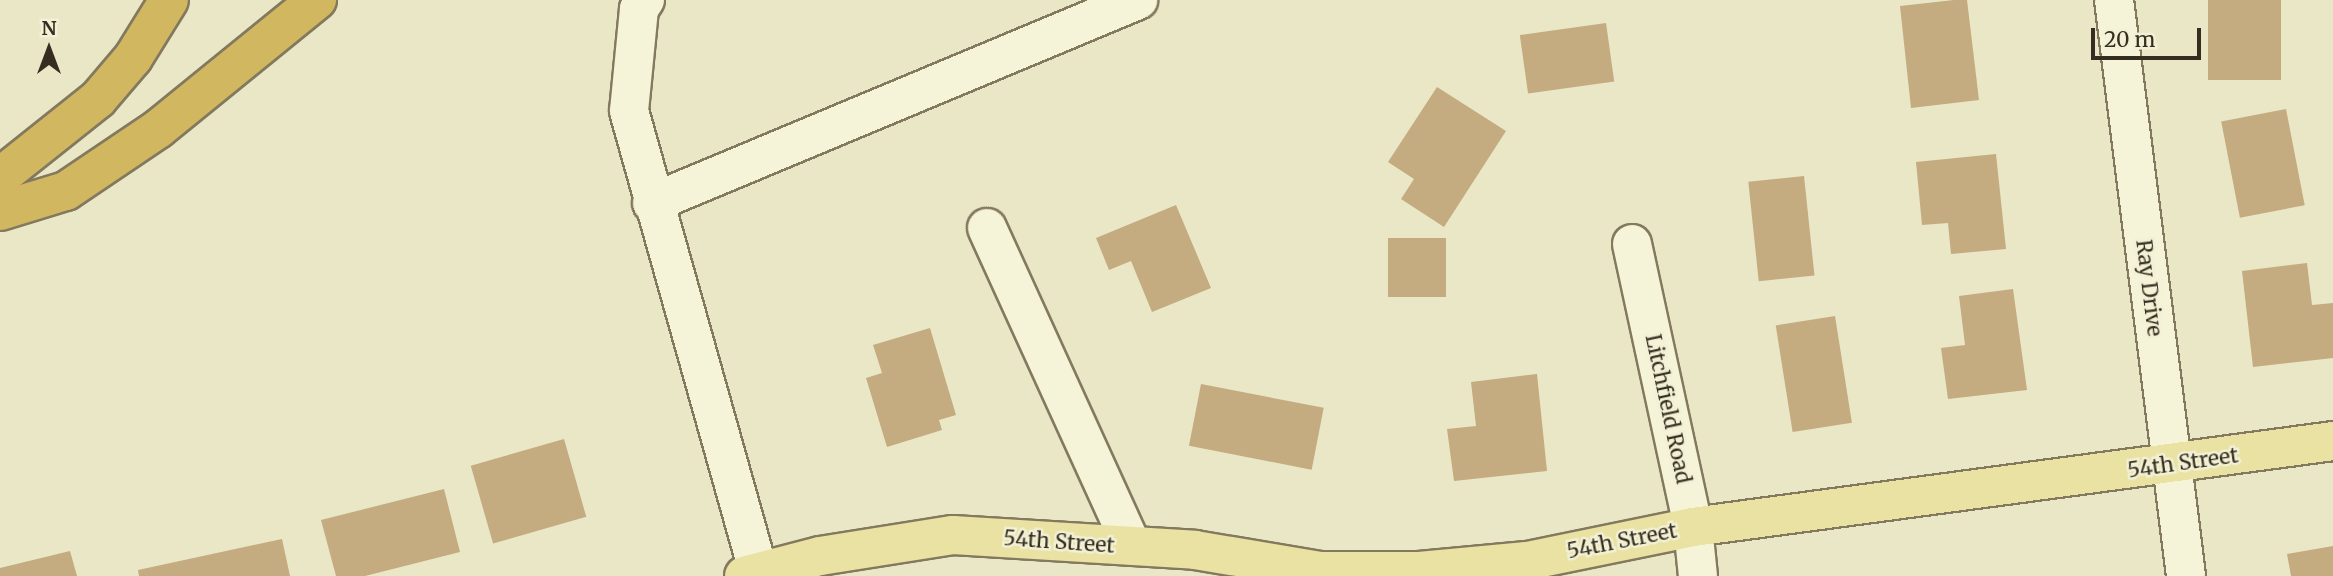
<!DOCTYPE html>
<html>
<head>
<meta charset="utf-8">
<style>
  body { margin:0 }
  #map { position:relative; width:2333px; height:576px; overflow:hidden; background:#e9e7c6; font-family:Merriweather,serif }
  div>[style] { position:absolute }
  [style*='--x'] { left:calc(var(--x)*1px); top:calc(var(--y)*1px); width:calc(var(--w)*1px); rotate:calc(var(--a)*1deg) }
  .building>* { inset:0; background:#c4ab80; transform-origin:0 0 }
  .roads { filter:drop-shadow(2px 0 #83795e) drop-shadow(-2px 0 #83795e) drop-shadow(0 2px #83795e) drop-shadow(0 -2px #83795e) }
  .minor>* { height:38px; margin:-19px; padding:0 19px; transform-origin:19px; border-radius:19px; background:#f5f3d8 }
  .major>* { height:38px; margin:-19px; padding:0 19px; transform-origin:19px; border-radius:19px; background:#e9e2a2 }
  .highway>* { height:38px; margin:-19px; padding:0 19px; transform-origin:19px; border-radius:19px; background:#d0b760 }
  span { translate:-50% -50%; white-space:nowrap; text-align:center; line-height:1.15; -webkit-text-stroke:5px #f2f0d5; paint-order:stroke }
  .street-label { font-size:21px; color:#352e20 }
  .north { position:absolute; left:14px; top:14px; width:70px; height:70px; -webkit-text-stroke:5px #f2f0d5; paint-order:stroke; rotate:0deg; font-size:19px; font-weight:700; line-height:28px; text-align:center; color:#352e20 }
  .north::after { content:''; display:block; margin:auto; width:24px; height:32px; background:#352e20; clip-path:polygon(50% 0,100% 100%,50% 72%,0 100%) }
  .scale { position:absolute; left:2091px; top:28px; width:110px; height:32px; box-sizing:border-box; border:4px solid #352e20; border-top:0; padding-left:9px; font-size:21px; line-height:24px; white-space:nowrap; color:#352e20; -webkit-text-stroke:5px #f2f0d5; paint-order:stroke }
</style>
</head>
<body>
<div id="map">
  <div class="building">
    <i style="clip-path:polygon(1954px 0,1967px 0,1979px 100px,1911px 108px,1900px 6px)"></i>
    <i style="left:2208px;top:0;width:73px;height:80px"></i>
    <i style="left:1606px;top:23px;width:59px;height:87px;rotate:82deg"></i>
    <i style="clip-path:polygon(1437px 87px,1506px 131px,1444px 227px,1401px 199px,1414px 179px,1388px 162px)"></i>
    <i style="left:2286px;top:109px;width:98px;height:66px;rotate:79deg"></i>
    <i style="clip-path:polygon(1996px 154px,2006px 249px,1951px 254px,1948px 223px,1922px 225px,1916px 162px)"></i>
    <i style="left:1804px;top:176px;width:100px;height:56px;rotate:84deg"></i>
    <i style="clip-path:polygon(1176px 205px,1211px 288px,1152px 312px,1131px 261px,1109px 270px,1096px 238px)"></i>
    <i style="left:1388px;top:238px;width:58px;height:59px"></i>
    <i style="clip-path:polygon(2307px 263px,2312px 305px,2333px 303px,2333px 358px,2253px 367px,2242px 271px)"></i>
    <i style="clip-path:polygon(2013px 289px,2027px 390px,1948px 399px,1941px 348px,1965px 345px,1959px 296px)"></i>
    <i style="left:1835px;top:316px;width:108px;height:60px;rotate:81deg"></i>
    <i style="clip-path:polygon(930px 328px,956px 415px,939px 420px,942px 430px,887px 447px,866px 378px,882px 373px,873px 345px)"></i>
    <i style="clip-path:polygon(1537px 374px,1547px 471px,1454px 481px,1447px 429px,1476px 426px,1471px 382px)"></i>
    <i style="left:1201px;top:384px;width:125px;height:63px;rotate:11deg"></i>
    <i style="left:564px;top:439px;width:81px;height:97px;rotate:74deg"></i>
    <i style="clip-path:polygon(444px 489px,460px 552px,365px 576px,336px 576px,321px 520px)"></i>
    <i style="clip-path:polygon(282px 539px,290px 576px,139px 576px,138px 570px)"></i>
    <i style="clip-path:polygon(2333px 546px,2333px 576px,2291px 576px,2287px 554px)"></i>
    <i style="clip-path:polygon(70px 551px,77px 576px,0 576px,0 568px)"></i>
  </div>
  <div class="roads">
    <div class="minor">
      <i style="--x:645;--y:0;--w:11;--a:124"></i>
      <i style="--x:639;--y:9;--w:102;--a:95.6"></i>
      <i style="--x:629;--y:111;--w:479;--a:74.3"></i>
      <i style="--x:2114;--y:0;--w:580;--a:82.87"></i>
      <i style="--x:652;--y:203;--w:527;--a:-22.67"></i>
      <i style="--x:987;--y:228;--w:349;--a:65.5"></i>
      <i style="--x:1632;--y:244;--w:289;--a:77.8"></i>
      <i style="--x:1693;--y:527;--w:49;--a:84.2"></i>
    </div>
    <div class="major">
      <i style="--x:744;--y:576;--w:79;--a:-14.7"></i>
      <i style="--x:820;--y:556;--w:135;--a:-9"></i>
      <i style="--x:953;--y:535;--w:242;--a:3.5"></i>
      <i style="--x:1195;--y:550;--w:127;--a:9.5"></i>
      <i style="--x:1320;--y:571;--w:99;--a:0"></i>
      <i style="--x:1419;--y:571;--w:108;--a:-5.3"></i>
      <i style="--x:1527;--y:561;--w:169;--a:-11.6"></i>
      <i style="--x:1693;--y:527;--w:646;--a:-7.65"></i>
    </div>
    <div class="highway">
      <i style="--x:0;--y:177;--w:125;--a:-38.5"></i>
      <i style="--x:98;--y:99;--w:54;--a:-49.5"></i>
      <i style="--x:133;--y:58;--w:68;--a:-58.2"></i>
      <i style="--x:0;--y:211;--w:69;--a:-16.9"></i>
      <i style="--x:66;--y:191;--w:111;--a:-34"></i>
      <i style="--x:158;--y:129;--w:205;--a:-39.1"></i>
    </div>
  </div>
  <div class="street-label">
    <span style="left:2149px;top:288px;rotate:83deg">Ray Drive</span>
    <span style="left:1668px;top:409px;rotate:78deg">Litchfield Road</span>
    <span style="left:2183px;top:463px;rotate:-8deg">54th Street</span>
    <span style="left:1622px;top:541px;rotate:-11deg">54th Street</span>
    <span style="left:1059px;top:542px;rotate:4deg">54th Street</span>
  </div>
  <div class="north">N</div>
  <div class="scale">20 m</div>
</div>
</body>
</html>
